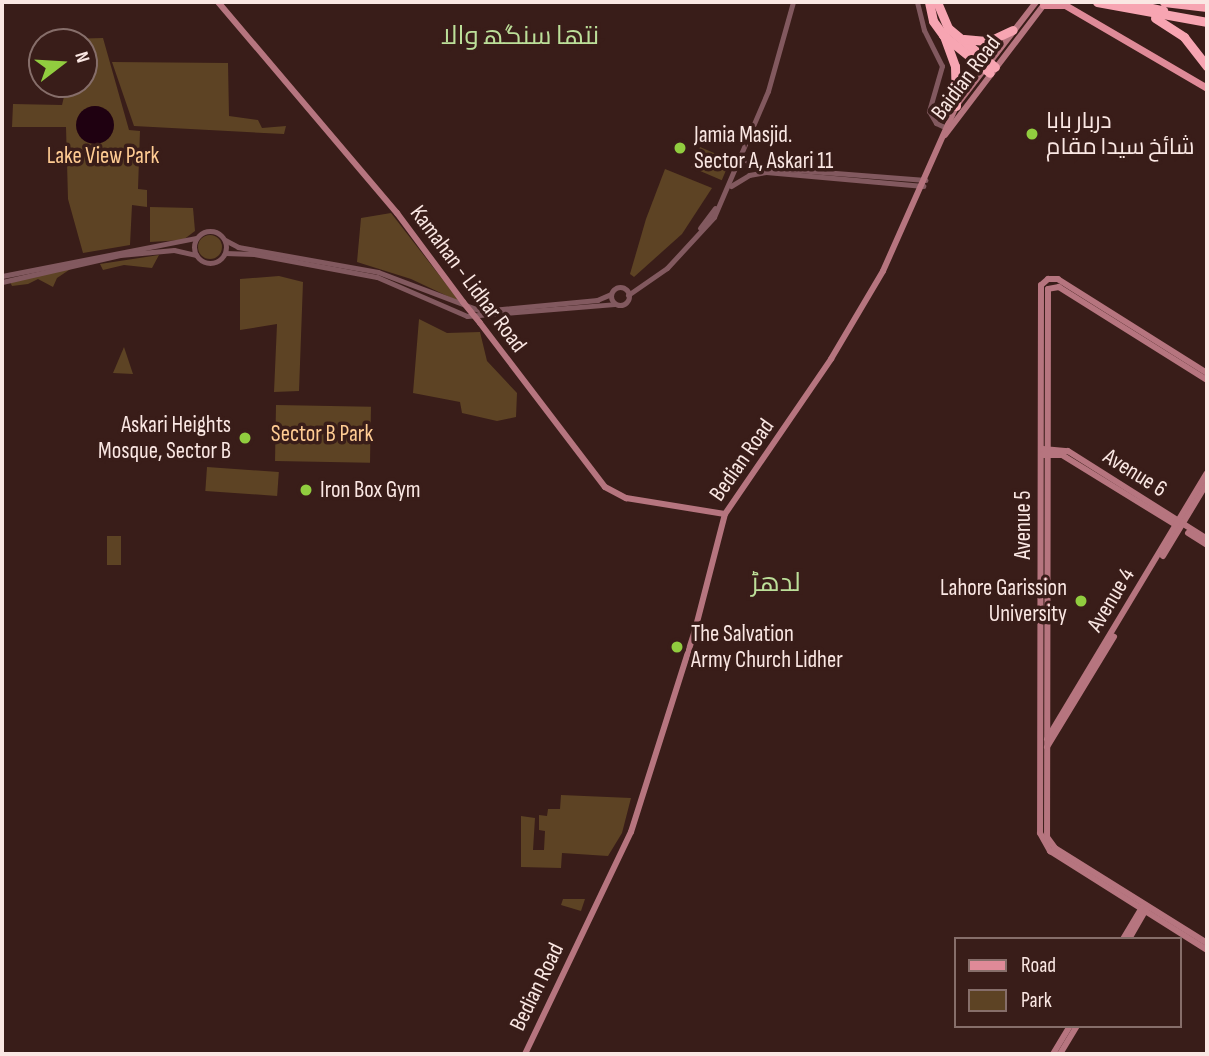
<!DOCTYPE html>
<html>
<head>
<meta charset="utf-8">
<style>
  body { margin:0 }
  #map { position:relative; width:1209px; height:1056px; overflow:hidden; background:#391d19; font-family:"Sofia Sans Condensed",Cairo,sans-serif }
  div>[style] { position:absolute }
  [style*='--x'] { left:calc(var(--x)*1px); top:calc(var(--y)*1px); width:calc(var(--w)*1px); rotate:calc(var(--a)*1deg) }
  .green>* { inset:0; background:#5d4324; transform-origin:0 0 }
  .round { border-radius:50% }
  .water>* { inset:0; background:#1f0111 }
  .tertiary>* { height:5px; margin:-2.5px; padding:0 2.5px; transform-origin:2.5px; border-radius:2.5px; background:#82595f }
  .tertiary>.ring { margin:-2.5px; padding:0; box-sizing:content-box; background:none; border:5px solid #82595f; border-radius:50% }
  .secondary>* { height:6px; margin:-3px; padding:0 3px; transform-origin:3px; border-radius:3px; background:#b6757f }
  .primary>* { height:7px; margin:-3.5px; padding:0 3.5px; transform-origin:3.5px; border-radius:3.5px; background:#df8a98 }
  .motorway>* { height:9px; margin:-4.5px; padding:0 4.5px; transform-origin:4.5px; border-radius:4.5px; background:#f7a5b2 }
  .secondary-bridge>* { height:6px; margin:-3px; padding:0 3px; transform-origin:3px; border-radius:3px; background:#b6757f }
  .dots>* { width:19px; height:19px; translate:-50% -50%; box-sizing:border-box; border:4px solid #391d19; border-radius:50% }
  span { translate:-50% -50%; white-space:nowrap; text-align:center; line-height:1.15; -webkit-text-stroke:7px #391d19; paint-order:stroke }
  .street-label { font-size:23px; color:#fae7e3 }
  .poi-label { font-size:23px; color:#fae7e3 }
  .left { translate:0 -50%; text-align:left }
  .right { translate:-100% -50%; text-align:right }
  .park-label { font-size:23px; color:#ffcc93 }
  .quarter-label { font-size:26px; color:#bcdf99 }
  .frame { position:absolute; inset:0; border:4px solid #fae7e3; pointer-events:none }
  .legend { position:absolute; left:954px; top:937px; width:228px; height:91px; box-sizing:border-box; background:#391d19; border:2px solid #866e6a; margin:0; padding:9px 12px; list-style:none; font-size:21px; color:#fae7e3 }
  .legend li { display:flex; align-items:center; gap:14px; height:35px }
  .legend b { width:35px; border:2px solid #866e6a }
  .north { position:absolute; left:28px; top:28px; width:70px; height:70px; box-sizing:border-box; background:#391d19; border:2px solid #866e6a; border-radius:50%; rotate:73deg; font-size:19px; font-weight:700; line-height:28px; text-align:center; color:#fae7e3 }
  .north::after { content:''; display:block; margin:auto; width:24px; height:32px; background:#91cd3f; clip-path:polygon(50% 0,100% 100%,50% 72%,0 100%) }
</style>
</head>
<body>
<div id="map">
  <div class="green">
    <i style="clip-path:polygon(103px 38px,129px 130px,140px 131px,138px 189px,147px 190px,147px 207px,132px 205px,130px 245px,83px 253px,68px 199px,66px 127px,12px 127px,13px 104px,62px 105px,67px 84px,84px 84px,84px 42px,67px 39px)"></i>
    <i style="clip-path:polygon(112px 62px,228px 63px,229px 116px,258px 120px,262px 128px,286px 126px,284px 134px,134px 126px)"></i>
    <i style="left:700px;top:147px;width:33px;height:22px;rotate:23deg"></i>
    <i style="clip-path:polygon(665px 169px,712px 188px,682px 234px,634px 277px,630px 274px,646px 219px)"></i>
    <i style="clip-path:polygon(150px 207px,193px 208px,195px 231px,183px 240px,150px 242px)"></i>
    <i style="clip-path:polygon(391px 213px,460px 302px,411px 279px,357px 262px,361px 218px)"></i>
    <i class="round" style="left:198px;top:235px;width:24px;height:24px"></i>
    <i style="clip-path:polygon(159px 255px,152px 268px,124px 265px,103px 270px,100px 264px)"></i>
    <i style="clip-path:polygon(72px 268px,57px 278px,53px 287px,38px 279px,28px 284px,12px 286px,10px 282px)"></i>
    <i style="clip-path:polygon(279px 276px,303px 282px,299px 391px,274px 392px,277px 324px,240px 330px,240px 279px)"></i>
    <i style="clip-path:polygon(419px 319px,447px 333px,480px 332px,487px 361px,517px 393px,516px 417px,497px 421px,462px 413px,460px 402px,413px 393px)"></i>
    <i style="clip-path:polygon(124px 347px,133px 374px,113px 373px)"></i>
    <i style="left:276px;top:405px;width:95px;height:56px;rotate:1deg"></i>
    <i style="left:207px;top:467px;width:72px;height:24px;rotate:4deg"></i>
    <i style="left:107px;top:536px;width:14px;height:29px"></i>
    <i style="clip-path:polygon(561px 795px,631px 798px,622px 833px,608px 856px,562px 853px,561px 868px,521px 867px,521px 816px,535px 818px,533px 850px,544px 850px,545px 831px,539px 830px,539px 815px,547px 816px,548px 809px,560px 809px)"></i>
    <i style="clip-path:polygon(563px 899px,585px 899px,581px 911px,561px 905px)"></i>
  </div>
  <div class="water">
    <i class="round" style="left:76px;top:106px;width:38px;height:38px"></i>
  </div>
  <div class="tertiary">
    <i style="--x:917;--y:2;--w:29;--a:76"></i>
    <i style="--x:924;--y:30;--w:40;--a:63.4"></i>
    <i style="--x:942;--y:66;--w:47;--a:106.1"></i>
    <i style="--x:929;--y:111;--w:14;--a:60"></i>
    <i style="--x:936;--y:123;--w:14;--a:25"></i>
    <i style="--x:742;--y:158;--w:19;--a:28"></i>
    <i style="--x:759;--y:167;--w:167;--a:4.5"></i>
    <i style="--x:731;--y:186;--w:21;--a:-31"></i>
    <i style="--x:749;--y:175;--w:17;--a:-10"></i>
    <i style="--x:766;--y:172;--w:158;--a:5.1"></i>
    <i style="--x:700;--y:228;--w:25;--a:-53"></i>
    <i class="ring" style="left:194px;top:231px;width:27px;height:27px"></i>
    <i style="--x:225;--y:240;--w:15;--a:28"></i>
    <i style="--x:238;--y:247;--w:142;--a:10.1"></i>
    <i style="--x:378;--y:272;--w:110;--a:20.7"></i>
    <i style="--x:481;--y:311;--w:117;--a:-5.4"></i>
    <i style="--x:597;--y:300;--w:15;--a:-23"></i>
    <i style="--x:225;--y:253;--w:29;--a:2"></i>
    <i style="--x:254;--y:254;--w:125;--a:10.6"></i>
    <i style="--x:377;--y:277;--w:98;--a:23.4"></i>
    <i style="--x:467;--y:316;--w:148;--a:-4.6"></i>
    <i style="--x:2;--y:276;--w:198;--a:-11.1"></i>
    <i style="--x:2;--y:282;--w:121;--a:-12.9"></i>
    <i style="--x:120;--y:255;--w:54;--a:-5.3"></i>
    <i style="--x:174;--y:250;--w:23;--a:13"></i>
    <i class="ring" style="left:611px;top:287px;width:13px;height:13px"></i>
    <i style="--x:628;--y:295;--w:47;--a:-34.7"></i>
    <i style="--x:667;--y:268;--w:69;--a:-47.3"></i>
    <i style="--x:714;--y:217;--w:137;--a:-66.8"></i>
    <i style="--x:768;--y:91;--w:92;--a:-74.3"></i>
  </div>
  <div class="secondary">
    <i style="--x:218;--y:2;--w:277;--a:49.7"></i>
    <i style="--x:397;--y:213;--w:111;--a:53.4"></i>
    <i style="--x:945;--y:135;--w:167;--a:-52.8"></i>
    <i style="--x:480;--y:323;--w:206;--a:52.7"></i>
    <i style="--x:605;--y:487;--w:24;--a:28"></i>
    <i style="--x:626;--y:498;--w:100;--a:9.2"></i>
    <i style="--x:1207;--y:373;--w:176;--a:-147.8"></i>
    <i style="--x:1058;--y:279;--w:10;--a:180"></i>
    <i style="--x:1048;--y:279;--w:9;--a:139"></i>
    <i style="--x:1041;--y:285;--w:548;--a:90.1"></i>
    <i style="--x:1040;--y:833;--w:21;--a:61"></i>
    <i style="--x:1050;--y:851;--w:186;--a:32.2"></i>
    <i style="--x:1207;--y:380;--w:175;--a:-147.9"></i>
    <i style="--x:1059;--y:287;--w:11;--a:170"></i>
    <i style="--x:1048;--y:289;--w:548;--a:90.1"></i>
    <i style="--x:1047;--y:837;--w:14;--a:54"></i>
    <i style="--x:1055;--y:848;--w:179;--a:32"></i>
    <i style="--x:1043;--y:449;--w:25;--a:5"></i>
    <i style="--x:1068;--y:451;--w:165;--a:32.3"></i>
    <i style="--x:1042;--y:455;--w:20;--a:0"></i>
    <i style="--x:1062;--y:455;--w:137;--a:31.6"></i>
    <i style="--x:1188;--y:533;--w:22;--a:32"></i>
    <i style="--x:1163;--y:556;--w:85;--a:-58.9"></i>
    <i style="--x:1047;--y:739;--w:310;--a:-59"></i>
    <i style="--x:1047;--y:747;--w:129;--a:-58.7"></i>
    <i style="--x:1123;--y:939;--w:37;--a:-59"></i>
    <i style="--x:1129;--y:939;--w:34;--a:-60"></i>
    <i style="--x:525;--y:1054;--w:246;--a:-64.5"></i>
    <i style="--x:631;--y:832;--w:212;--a:-72.4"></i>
    <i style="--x:695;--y:630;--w:120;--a:-75.5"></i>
    <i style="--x:725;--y:514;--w:188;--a:-55.6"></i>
    <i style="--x:831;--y:359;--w:102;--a:-59.4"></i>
    <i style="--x:883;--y:271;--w:180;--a:-66.1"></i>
    <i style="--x:956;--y:106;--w:131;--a:-52.4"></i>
    <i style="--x:1053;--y:1054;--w:33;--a:-59"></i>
    <i style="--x:1060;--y:1054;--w:33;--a:-59"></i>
  </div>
  <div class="primary">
    <i style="--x:1043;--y:5;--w:22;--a:0"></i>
    <i style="--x:1065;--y:5;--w:164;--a:30.3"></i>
  </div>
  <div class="motorway">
    <i style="--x:929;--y:2;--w:19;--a:78"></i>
    <i style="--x:933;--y:21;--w:17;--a:54"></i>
    <i style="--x:943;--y:35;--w:60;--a:39"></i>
    <i style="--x:937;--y:2;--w:28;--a:67"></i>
    <i style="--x:948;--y:28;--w:61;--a:39.7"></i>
    <i style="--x:1097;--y:2;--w:112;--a:10.3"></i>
    <i style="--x:1124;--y:2;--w:40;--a:12"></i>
    <i style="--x:1164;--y:2;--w:43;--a:6.6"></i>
    <i style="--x:1155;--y:18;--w:35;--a:33"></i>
    <i style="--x:1184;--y:37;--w:37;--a:52"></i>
    <i style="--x:944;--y:36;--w:32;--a:70"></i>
    <i style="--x:955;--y:66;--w:40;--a:88.6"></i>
    <i style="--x:964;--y:39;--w:25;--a:5"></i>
    <i style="--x:989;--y:41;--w:26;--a:-25"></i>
  </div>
  <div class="secondary-bridge">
    <i style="--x:463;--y:302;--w:27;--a:51"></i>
  </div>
  <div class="dots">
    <i style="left:1032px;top:134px;background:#91cd3f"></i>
    <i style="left:680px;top:148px;background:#91cd3f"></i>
    <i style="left:245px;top:438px;background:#91cd3f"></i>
    <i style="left:306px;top:490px;background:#91cd3f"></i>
    <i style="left:1081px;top:601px;background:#91cd3f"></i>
    <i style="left:677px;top:647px;background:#91cd3f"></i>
  </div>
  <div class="street-label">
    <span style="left:966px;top:78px;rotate:-53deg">Baidian Road</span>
    <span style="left:468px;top:279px;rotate:53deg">Kamahan - Lidhar Road</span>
    <span style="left:742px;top:460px;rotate:-55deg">Bedian Road</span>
    <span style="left:1135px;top:473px;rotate:32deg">Avenue 6</span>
    <span style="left:1023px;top:525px;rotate:-90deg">Avenue 5</span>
    <span style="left:1111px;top:600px;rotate:-59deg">Avenue 4</span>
    <span style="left:537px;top:987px;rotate:-64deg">Bedian Road</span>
  </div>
  <div class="poi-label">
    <span class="left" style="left:1046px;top:134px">دربار بابا<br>شائخ سیدا مقام</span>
    <span class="left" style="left:694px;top:148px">Jamia Masjid.<br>Sector A, Askari 11</span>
    <span class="right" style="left:231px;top:438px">Askari Heights<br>Mosque, Sector B</span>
    <span class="left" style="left:320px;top:490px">Iron Box Gym</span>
    <span class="right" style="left:1067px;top:601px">Lahore Garission<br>University</span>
    <span class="left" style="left:691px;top:647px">The Salvation<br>Army Church Lidher</span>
  </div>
  <div class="park-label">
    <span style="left:103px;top:156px">Lake View Park</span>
    <span style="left:322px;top:434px">Sector B Park</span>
  </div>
  <div class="quarter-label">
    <span style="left:520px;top:37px">نتھا سنگھ والا</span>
    <span style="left:776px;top:584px">لدھڑ</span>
  </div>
  <div class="frame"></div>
  <ul class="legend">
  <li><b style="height:9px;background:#df8a98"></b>Road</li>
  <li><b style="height:19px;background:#5d4324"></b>Park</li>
  </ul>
  <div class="north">N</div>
</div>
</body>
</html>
